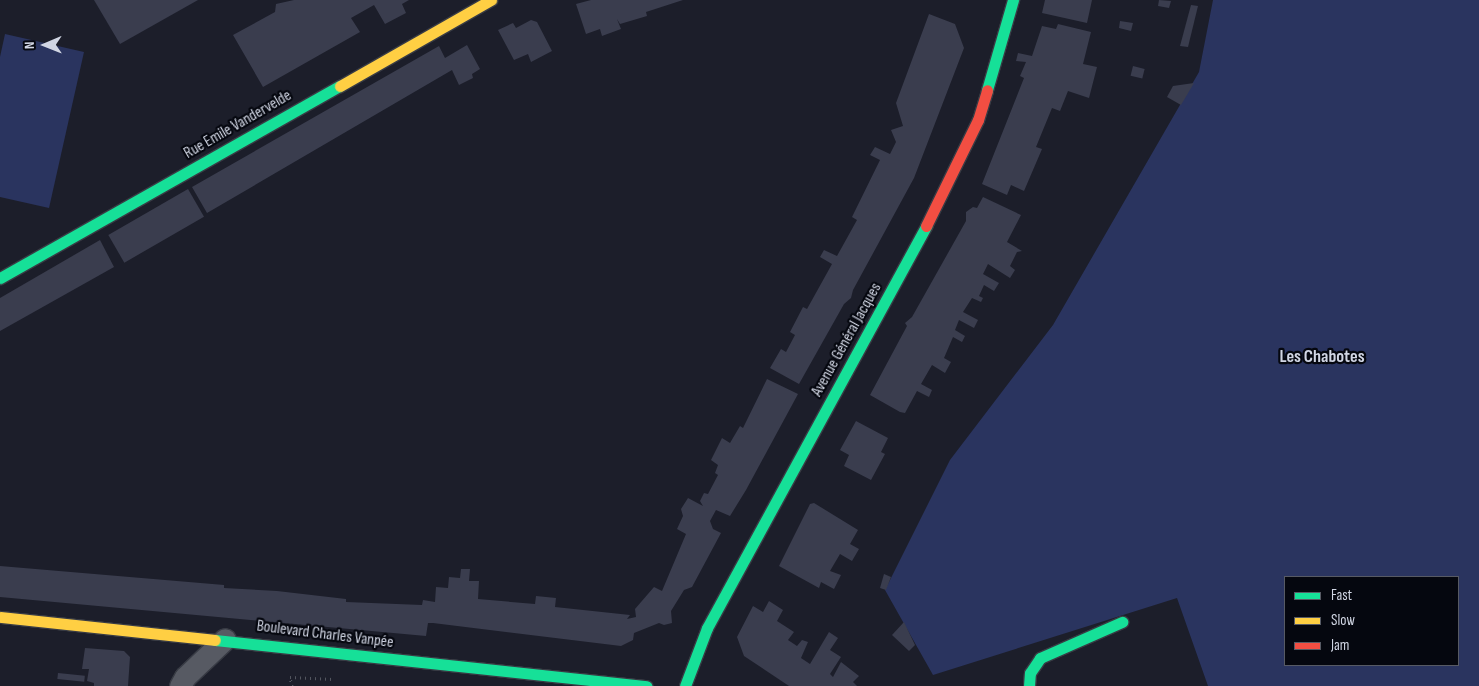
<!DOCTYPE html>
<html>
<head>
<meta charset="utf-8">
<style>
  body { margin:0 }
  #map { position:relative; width:1479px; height:686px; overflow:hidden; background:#1c1e2a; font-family:"Sofia Sans Condensed",sans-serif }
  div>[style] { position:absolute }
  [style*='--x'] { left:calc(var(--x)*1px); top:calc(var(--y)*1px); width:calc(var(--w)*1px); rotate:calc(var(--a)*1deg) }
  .green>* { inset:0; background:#2a345f }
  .building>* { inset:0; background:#3a3d4e; transform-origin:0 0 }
  .path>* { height:3px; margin-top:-1.5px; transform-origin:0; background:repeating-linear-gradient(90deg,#53565f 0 1px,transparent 0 5px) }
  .roads { filter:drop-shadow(1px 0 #383b44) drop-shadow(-1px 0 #383b44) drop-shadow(0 1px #383b44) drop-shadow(0 -1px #383b44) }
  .street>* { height:21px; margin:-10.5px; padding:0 10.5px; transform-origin:10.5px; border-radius:10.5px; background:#575a63 }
  .fast>* { height:11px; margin:-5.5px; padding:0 5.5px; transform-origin:5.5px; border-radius:5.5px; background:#16e098 }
  .slow>* { height:11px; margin:-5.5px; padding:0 5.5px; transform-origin:5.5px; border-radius:5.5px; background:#ffcf43 }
  .jam>* { height:11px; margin:-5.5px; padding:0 5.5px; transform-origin:5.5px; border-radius:5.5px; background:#f24e42 }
  span { translate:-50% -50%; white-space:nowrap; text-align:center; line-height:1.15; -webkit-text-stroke:4.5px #05070f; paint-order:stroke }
  .street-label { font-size:16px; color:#d1d6e4 }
  .neighbourhood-label { font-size:18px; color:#d1d6e4; font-weight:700 }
  .legend { position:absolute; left:1284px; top:576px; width:175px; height:90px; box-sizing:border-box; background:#05070f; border:1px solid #575a64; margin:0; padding:6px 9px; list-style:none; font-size:15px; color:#d1d6e4 }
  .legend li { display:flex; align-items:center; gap:10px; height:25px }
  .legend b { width:25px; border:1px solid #575a64 }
  .north { position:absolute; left:20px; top:20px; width:50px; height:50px; -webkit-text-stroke:4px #05070f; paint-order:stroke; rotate:269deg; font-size:14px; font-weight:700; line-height:20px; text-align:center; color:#d1d6e4 }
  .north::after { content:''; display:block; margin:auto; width:18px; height:22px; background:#d1d6e4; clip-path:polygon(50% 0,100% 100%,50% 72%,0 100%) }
</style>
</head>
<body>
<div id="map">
  <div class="green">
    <i style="clip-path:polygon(evenodd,1213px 0,1479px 0,1479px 686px,1208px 686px,1177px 598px,933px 675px,885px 590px,950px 460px,1053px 325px,1199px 72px,1213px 0,1285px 577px,1458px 577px,1458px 665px,1285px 665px,1285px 577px)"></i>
    <i style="clip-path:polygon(5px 34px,84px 52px,49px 208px,0 197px,0 57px)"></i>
  </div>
  <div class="building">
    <i style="clip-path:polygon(94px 0,198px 0,120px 44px)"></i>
    <i style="clip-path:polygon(294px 0,409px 0,402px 4px,406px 13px,385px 24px,374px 5px,351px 18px,360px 32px,263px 87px,233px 35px,275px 12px,276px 4px)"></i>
    <i style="clip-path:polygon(591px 0,683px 0,646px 12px,647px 16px,620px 24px,617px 19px,621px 29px,602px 36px,600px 29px,586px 34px,576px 4px)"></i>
    <i style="clip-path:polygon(1045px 0,1092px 0,1087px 23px,1042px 13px)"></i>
    <i style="clip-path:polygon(1159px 0,1171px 1px,1169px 8px,1158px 6px)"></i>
    <i style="clip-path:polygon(1191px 5px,1198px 6px,1188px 47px,1180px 46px)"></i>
    <i style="clip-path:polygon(929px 14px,955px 24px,964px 48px,914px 178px,853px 290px,851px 298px,844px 304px,799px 384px,770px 368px,781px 349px,786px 352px,795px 335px,790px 332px,803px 307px,807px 309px,832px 264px,820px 257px,824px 250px,837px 256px,857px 220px,852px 217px,880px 160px,870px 155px,875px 147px,890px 154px,896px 142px,891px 130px,903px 126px,896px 103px)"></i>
    <i style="clip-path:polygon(531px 20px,537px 22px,552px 51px,531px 62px,528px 54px,514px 60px,498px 30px,513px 23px,516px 28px)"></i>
    <i style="clip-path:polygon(1120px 21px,1133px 23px,1131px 31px,1119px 28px)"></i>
    <i style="clip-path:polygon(1058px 24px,1091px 32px,1083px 64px,1097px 67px,1089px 98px,1068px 91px,1060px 111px,1052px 108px,1036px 147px,1042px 149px,1024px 191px,1011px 185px,1007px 195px,982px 184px,1024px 78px,1020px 76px,1026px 62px,1016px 61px,1018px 53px,1032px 56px,1042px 26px,1056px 29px)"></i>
    <i style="clip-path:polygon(467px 45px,480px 69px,472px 74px,473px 78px,459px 85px,452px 70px,207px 213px,192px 187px,439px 46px,445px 58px)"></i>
    <i style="left:1133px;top:66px;width:12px;height:10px;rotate:14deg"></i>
    <i style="clip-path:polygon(1194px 83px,1181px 105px,1167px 97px,1173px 86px)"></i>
    <i style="left:188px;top:189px;width:32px;height:92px;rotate:60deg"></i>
    <i style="clip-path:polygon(983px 197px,1021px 215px,1007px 242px,1022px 251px,1017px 252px,1010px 266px,1015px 270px,1010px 278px,988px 264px,983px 274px,999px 283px,994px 291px,984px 285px,979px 296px,983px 298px,981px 302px,972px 298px,963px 312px,978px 320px,974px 328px,959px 320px,955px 330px,965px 336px,962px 342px,953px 337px,944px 358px,951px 362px,945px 373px,932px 365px,921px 384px,932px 390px,929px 397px,917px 391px,905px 413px,900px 412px,870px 395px,907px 326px,905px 323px,912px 317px,966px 221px,966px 212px,973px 207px,977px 208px)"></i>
    <i style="clip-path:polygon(100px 240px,114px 267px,0 331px,0 298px)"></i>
    <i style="clip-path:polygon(767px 379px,798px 394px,746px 490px,730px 516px,716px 510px,710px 521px,713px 529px,721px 533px,692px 587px,684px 590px,671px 611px,672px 623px,664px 625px,659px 623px,634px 633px,633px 640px,621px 646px,433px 623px,428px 623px,426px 636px,0 597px,0 566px,224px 585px,224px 588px,277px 591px,346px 599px,346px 602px,422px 605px,423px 600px,435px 602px,436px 587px,448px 588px,449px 577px,460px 578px,461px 569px,470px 569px,469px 581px,479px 581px,478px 599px,535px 604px,536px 596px,556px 598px,555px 607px,630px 615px,627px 619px,636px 617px,635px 609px,654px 587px,662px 591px,686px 534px,677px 529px,683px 516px,681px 509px,688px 498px,703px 506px,700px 501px,704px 493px,708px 494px,718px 475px,715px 473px,718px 465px,711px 460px,722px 438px,730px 443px,740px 426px,743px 428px)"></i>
    <i style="clip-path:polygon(856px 421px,888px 438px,881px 452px,885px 454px,871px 480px,844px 466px,849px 455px,840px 450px)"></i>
    <i style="clip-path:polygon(814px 503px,858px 530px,850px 544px,859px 549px,852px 561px,840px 554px,830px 571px,841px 575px,834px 589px,821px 582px,819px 588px,779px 566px,810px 504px)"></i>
    <i style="clip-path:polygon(884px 574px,891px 577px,886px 590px,880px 588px)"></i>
    <i style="clip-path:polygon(769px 601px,783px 610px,777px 621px,794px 632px,788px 640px,797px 646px,802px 640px,808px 642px,801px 658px,810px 664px,829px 632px,838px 638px,830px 650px,841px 657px,830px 674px,833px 677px,841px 662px,859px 676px,853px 682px,857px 686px,789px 686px,744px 656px,737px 637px,753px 606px,763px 612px)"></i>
    <i style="clip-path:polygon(904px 622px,915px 645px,909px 651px,892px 635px)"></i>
    <i style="clip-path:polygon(85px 648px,124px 651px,130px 657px,128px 686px,94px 686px,94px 683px,87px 681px,89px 669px,82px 669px)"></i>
    <i style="left:58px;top:673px;width:27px;height:6px;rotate:6deg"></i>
  </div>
  <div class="path">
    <i style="--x:292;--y:686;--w:9;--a:-103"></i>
    <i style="--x:290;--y:677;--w:43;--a:2.7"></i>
  </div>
  <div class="roads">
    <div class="street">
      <i style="--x:180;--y:686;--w:10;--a:-61"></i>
      <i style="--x:185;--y:677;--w:55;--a:-43.5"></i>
    </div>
    <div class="fast">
      <i style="--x:987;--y:90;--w:94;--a:-73.9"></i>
      <i style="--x:0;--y:278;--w:390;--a:-29.5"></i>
      <i style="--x:215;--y:640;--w:434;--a:6.1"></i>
      <i style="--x:685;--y:686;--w:62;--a:-69.2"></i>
      <i style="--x:707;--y:628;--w:458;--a:-61.4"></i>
      <i style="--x:1029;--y:686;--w:13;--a:-86"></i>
      <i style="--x:1030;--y:673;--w:18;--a:-56"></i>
      <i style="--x:1040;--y:658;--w:90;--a:-23.7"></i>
    </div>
    <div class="slow">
      <i style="--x:340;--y:86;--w:174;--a:-29.7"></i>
      <i style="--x:0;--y:617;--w:216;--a:6.1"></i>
    </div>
    <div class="jam">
      <i style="--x:926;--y:226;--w:118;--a:-63.9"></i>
      <i style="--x:978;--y:120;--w:31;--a:-73"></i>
    </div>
  </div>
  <div class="street-label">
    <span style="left:238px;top:125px;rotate:-30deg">Rue Emile Vandervelde</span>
    <span style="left:847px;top:340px;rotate:-61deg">Avenue Général Jacques</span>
    <span style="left:325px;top:635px;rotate:7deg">Boulevard Charles Vanpée</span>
  </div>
  <div class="neighbourhood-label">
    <span style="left:1322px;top:357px">Les Chabotes</span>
  </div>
  <ul class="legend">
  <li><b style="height:6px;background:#16e098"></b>Fast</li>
  <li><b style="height:6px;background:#ffcf43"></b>Slow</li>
  <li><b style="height:6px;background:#f24e42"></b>Jam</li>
  </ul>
  <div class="north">N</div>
</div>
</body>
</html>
